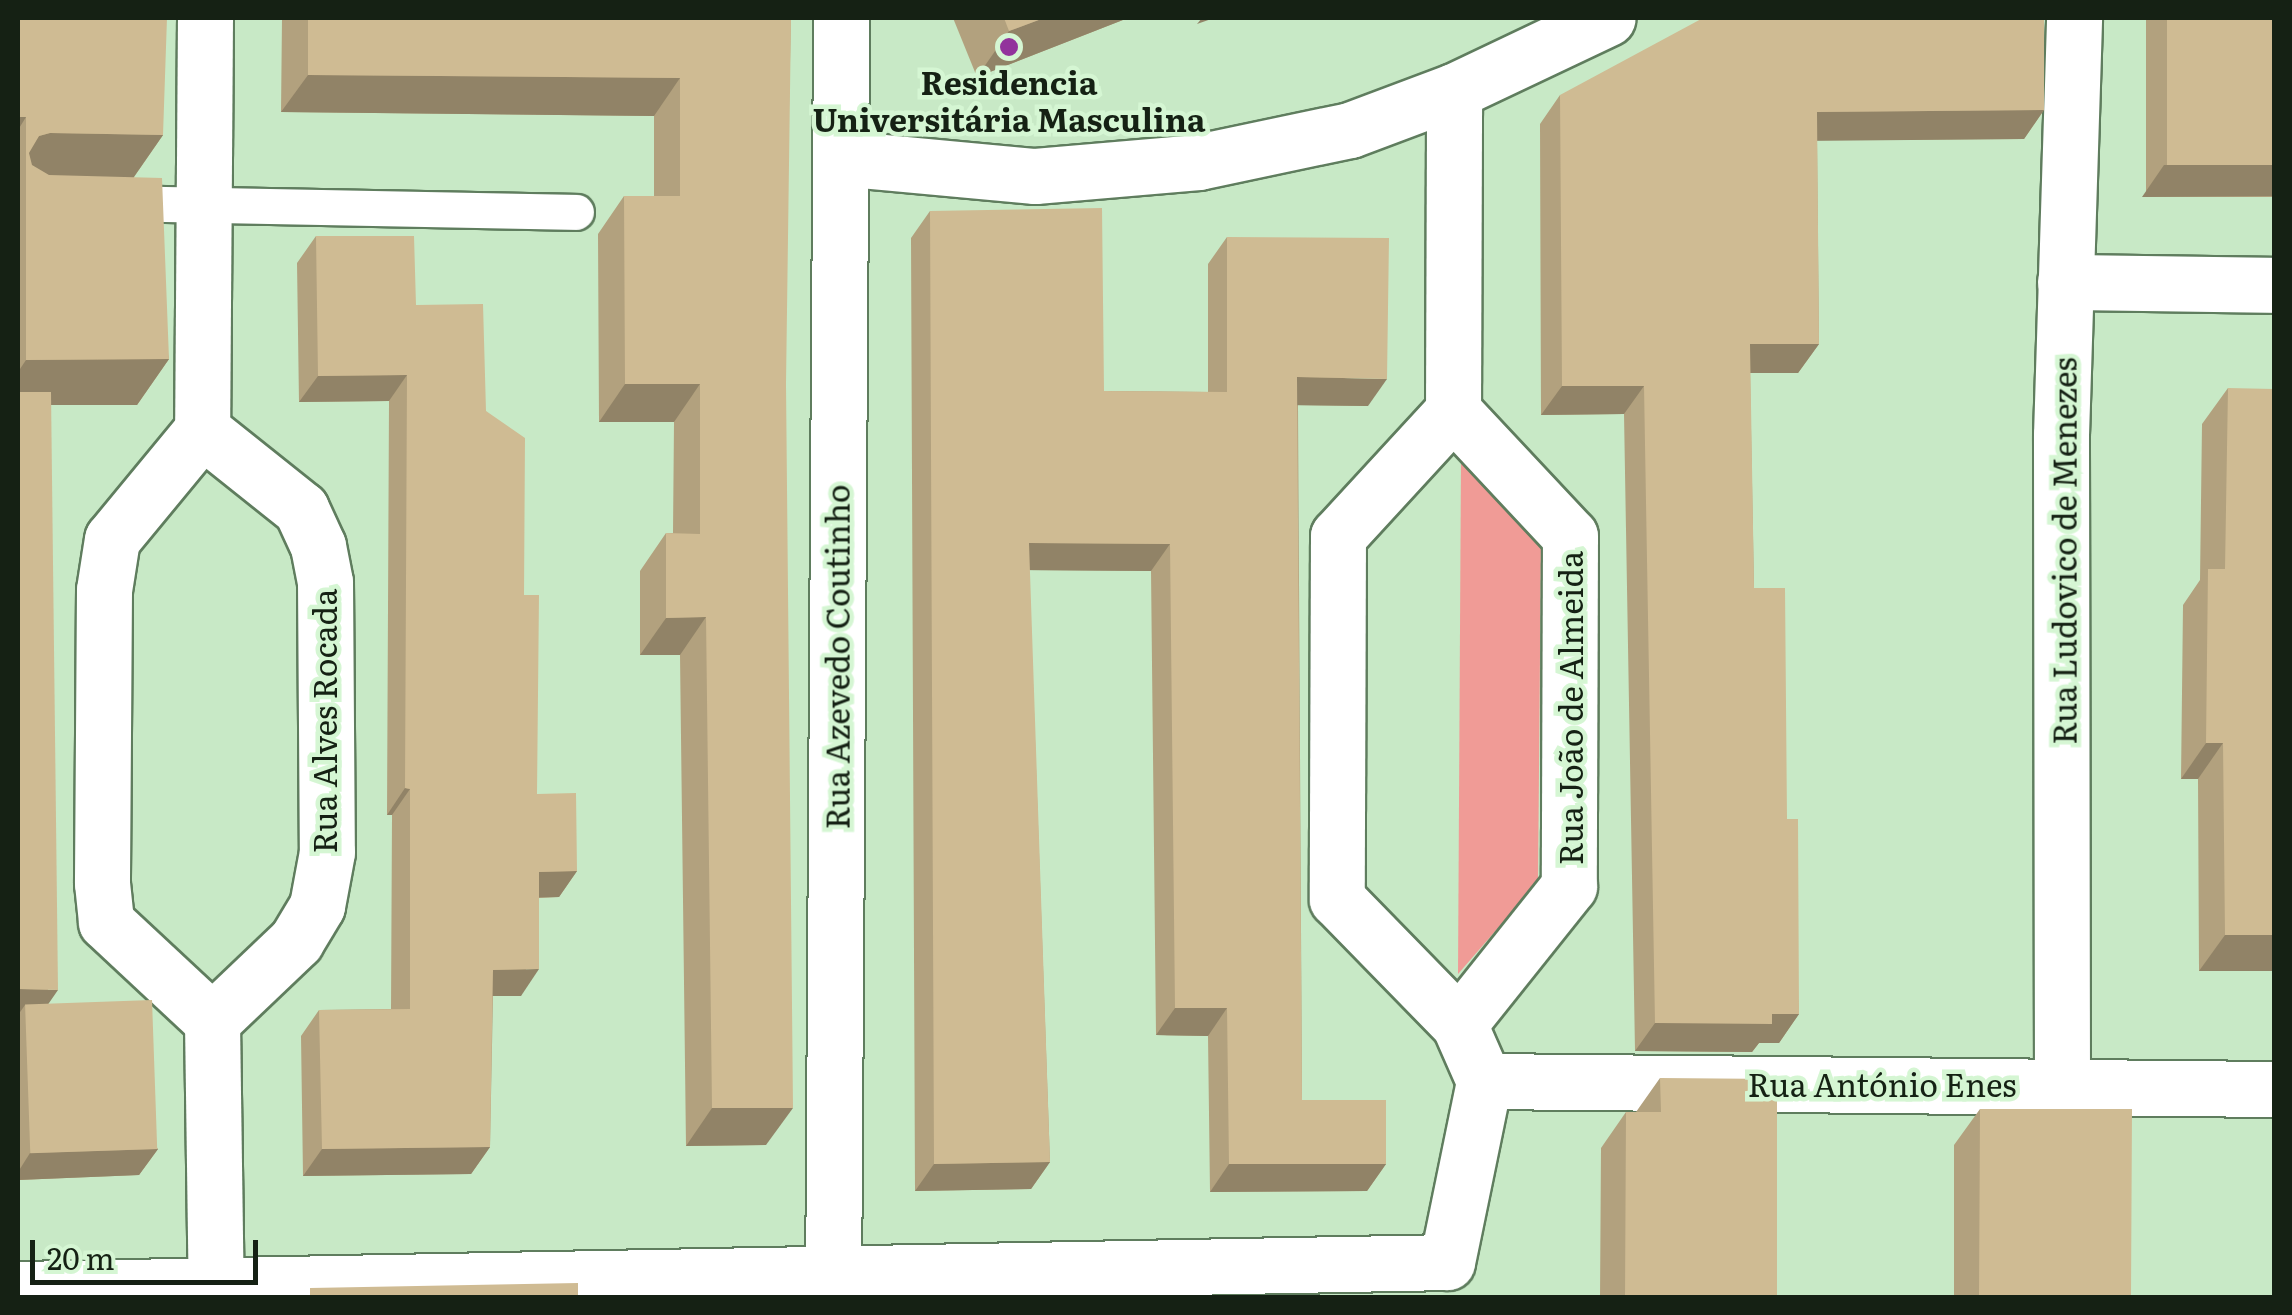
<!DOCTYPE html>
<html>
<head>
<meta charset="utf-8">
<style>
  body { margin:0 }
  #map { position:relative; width:2292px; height:1315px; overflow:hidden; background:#c8e9c6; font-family:Literata,serif }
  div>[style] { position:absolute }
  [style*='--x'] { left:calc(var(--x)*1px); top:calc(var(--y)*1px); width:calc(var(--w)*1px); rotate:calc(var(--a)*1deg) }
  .green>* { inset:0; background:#f09b96 }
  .roads { filter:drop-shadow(2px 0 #5f7d5e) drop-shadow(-2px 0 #5f7d5e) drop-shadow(0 2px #5f7d5e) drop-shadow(0 -2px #5f7d5e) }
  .service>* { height:35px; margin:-17.5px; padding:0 17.5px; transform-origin:17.5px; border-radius:17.5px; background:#fff }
  .minor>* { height:55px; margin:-27.5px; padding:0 27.5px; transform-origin:27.5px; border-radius:27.5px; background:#fff }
  .wall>* { inset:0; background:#b2a17e; transform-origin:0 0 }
  .shaded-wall>* { inset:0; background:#918367 }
  .building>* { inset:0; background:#cfbb93; transform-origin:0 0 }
  .dots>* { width:28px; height:28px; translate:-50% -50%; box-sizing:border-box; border:5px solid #d5f6d3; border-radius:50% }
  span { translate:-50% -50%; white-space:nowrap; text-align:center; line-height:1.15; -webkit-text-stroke:9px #d5f6d3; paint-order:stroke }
  .poi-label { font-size:32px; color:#152114; font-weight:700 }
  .street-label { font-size:32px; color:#152114 }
  .frame { position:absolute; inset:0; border:20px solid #152114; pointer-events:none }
  .scale { position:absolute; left:30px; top:1240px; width:228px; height:45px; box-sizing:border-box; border:5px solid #152114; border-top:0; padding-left:12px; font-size:30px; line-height:35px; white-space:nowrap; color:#152114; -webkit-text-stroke:8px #d5f6d3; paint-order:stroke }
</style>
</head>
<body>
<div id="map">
  <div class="green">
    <i style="clip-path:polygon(1461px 459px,1541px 543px,1538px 882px,1458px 974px)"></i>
  </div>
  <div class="roads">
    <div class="service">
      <i style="--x:118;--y:203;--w:458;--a:1.1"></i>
    </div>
    <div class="minor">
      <i style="--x:205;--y:18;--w:412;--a:90.4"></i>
      <i style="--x:202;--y:430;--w:141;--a:129.5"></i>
      <i style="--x:112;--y:539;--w:52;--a:98.9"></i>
      <i style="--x:104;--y:590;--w:293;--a:90.4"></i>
      <i style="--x:102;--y:883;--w:39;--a:84"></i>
      <i style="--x:106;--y:922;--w:145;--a:43"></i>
      <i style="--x:840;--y:158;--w:196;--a:5.3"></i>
      <i style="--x:1035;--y:176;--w:164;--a:-4.9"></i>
      <i style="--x:1198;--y:162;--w:155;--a:-11.9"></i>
      <i style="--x:1350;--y:130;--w:111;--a:-20.6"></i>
      <i style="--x:1454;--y:91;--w:170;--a:-25.4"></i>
      <i style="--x:2065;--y:282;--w:209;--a:0.8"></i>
      <i style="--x:1453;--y:411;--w:170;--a:132.6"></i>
      <i style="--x:1338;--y:536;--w:363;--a:90.2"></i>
      <i style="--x:1337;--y:899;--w:175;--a:45.7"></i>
      <i style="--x:1459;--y:1024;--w:62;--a:66.3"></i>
      <i style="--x:1453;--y:411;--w:171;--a:46.9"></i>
      <i style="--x:1570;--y:536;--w:350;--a:90.2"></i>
      <i style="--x:1569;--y:886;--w:176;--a:128.6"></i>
      <i style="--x:1453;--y:411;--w:320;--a:-89.8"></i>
      <i style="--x:202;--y:430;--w:127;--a:38.6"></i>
      <i style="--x:301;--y:509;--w:41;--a:65.3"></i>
      <i style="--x:318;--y:546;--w:37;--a:79"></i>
      <i style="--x:325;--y:582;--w:270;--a:89.6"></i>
      <i style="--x:327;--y:852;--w:55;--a:100.5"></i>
      <i style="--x:317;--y:906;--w:41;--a:121"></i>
      <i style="--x:296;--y:941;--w:116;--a:136.4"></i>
      <i style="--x:212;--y:1021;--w:277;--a:89.2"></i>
      <i style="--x:1484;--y:1081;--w:790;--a:0.58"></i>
      <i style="--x:2062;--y:1084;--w:649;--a:-90.09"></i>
      <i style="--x:2061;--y:435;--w:417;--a:-88.2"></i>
      <i style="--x:18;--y:1289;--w:1429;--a:-1.08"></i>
      <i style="--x:1447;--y:1262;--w:185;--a:-78.4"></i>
      <i style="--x:833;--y:1298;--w:1280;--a:-89.64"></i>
    </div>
  </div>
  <div class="wall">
    <i style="clip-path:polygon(18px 18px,163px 135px,134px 177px,169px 359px,137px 405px,51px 405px,48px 1004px,158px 1149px,139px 1175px,18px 1180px)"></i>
    <i style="clip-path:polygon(282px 18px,791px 18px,766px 1145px,686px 1146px,680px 655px,640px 655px,640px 571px,666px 533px,673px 533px,674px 422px,599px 422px,598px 234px,624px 196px,654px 196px,654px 116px,281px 112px)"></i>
    <i style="clip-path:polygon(953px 18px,1128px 18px,977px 77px)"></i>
    <i style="left:2146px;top:18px;width:128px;height:179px"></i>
    <i style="clip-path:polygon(1560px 95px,2044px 110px,2024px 139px,1817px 140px,1819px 344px,1798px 373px,1750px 373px,1754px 588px,1787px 819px,1799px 1014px,1779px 1043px,1759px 1043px,1752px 1052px,1635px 1051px,1624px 414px,1541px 415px,1540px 124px)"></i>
    <i style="clip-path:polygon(930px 211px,1104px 391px,1208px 392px,1208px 264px,1227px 237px,1368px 406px,1298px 405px,1302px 1100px,1386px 1164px,1367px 1191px,1210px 1192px,1208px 1036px,1156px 1035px,1151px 571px,1029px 570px,1050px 1162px,1031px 1189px,915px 1191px,911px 238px)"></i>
    <i style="clip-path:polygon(316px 236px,416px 305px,486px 411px,524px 595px,537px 794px,577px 871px,559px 897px,539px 898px,521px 996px,493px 996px,490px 1147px,471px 1174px,303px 1176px,301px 1036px,319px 1010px,391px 1009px,392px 815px,387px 815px,389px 401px,299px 402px,297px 263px)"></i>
    <i style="clip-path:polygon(2228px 388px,2274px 971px,2199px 971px,2198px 779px,2181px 779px,2183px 605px,2200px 580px,2202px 424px)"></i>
    <i style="clip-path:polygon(1660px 1078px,1777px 1298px,1600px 1298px,1601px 1148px,1626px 1112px,1636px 1112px)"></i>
    <i style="clip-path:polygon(1980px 1109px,2131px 1296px,2163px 1298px,1954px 1298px,1954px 1145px)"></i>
  </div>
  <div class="shaded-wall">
    <i style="clip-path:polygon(1044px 18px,1128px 18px,977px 77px,1009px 31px)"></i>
    <i style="clip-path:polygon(1202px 18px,1214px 18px,1197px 24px)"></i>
    <i style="clip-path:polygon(308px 75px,680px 78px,654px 116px,281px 112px)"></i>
    <i style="clip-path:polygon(2044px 110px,2024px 139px,1797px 141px,1817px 112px)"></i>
    <i style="clip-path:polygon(18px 117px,26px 117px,18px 130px)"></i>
    <i style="clip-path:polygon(50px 133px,163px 135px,131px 181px,26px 179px,26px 154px,39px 136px)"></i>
    <i style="clip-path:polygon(2164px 165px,2274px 165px,2274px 196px,2142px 197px)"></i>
    <i style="clip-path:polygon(1750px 344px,1819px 344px,1798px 373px,1730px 373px)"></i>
    <i style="clip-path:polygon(169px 359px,137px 405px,18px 405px,18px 372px,26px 360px)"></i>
    <i style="clip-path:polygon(407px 375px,389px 401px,299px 402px,318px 376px)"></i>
    <i style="clip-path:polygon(1297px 377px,1387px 379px,1368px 406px,1278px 405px)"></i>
    <i style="clip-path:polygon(625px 384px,700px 384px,674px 422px,599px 422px)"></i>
    <i style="clip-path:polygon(1562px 386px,1644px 386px,1624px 414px,1541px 415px)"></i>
    <i style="clip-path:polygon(1029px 543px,1170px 544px,1151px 571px,1010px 570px)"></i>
    <i style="clip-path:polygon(706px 617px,680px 655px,640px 655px,666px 618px)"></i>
    <i style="clip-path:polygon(2206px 743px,2223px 743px,2198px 779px,2181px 779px)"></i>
    <i style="clip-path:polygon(405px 788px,410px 789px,392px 815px,387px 815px)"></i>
    <i style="clip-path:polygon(577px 871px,559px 897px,520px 898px,539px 872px)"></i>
    <i style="clip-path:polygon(2225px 935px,2274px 935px,2274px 971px,2199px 971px)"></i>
    <i style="clip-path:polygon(539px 969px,521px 996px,475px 996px,493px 970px)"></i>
    <i style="clip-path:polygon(18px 989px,58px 990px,40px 1016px,25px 1005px,18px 1015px)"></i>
    <i style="clip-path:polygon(1175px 1008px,1227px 1008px,1208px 1036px,1156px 1035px)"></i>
    <i style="clip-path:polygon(1772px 1014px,1799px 1014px,1779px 1043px,1759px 1043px,1752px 1052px,1635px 1051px,1655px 1023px)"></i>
    <i style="clip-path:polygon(712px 1108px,793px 1108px,766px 1145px,686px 1146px)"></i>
    <i style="clip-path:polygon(490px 1147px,471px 1174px,303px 1176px,322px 1149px)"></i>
    <i style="clip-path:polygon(158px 1149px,139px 1175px,18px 1180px,18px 1172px,30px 1153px)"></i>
    <i style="clip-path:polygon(1050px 1162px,1031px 1189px,915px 1191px,934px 1164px)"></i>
    <i style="clip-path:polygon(1229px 1164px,1386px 1164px,1367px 1191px,1210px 1192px)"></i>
  </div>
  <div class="building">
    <i style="clip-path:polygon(18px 18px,167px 18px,163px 135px,50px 133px,39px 136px,29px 153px,32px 165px,49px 175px,162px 178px,169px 359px,26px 360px,26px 117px,18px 117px)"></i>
    <i style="clip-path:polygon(308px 18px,791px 18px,786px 384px,793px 1108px,712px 1108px,706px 617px,666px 618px,666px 533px,700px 534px,700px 384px,625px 384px,624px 196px,680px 196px,680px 78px,308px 75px)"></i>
    <i style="clip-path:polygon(1004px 18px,1044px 18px,1009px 31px)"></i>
    <i style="clip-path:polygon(1703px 18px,2044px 18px,2044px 110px,1817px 112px,1819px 344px,1750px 344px,1754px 588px,1785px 588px,1787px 819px,1798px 819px,1799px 1014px,1772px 1014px,1772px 1024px,1655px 1023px,1644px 386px,1562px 386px,1560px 95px)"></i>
    <i style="left:2167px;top:18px;width:107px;height:147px"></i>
    <i style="clip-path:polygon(1102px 208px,1104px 391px,1227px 392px,1227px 237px,1389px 238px,1387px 379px,1297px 377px,1302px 1100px,1386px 1100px,1386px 1164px,1229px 1164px,1227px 1008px,1175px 1008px,1170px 544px,1029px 543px,1050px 1162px,934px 1164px,930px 211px)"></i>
    <i style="clip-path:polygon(316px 236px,414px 236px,416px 305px,483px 304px,486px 411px,525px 438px,524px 595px,539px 595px,537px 794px,576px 793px,577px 871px,539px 872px,539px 969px,493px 970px,490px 1147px,322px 1149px,319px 1010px,410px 1009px,410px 789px,405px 788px,407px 375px,318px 376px)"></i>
    <i style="clip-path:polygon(2228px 388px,2274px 389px,2274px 935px,2225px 935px,2223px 743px,2206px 743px,2208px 569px,2225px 569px)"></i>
    <i style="clip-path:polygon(18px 392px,51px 392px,58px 990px,18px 989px)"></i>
    <i style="left:152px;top:1000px;width:149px;height:127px;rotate:88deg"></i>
    <i style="clip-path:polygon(1660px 1078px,1777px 1079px,1777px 1298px,1625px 1298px,1626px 1112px,1661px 1112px)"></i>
    <i style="clip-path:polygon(1980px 1109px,2132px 1109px,2131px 1296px,2163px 1296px,2163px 1298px,1979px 1297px)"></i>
    <i style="clip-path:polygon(578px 1283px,578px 1298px,310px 1298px,310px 1288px)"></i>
  </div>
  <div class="dots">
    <i style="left:1009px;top:47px;background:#92339c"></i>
  </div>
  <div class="poi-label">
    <span style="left:1009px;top:100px">Residencia<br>Universitária Masculina</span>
  </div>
  <div class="street-label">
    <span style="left:2063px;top:551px;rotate:-90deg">Rua Ludovico de Menezes</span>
    <span style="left:836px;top:657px;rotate:-90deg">Rua Azevedo Coutinho</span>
    <span style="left:1569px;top:708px;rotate:-90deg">Rua João de Almeida</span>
    <span style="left:323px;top:721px;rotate:-90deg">Rua Alves Rocada</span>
    <span style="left:1882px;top:1083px">Rua António Enes</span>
  </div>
  <div class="frame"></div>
  <div class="scale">20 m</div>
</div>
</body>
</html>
